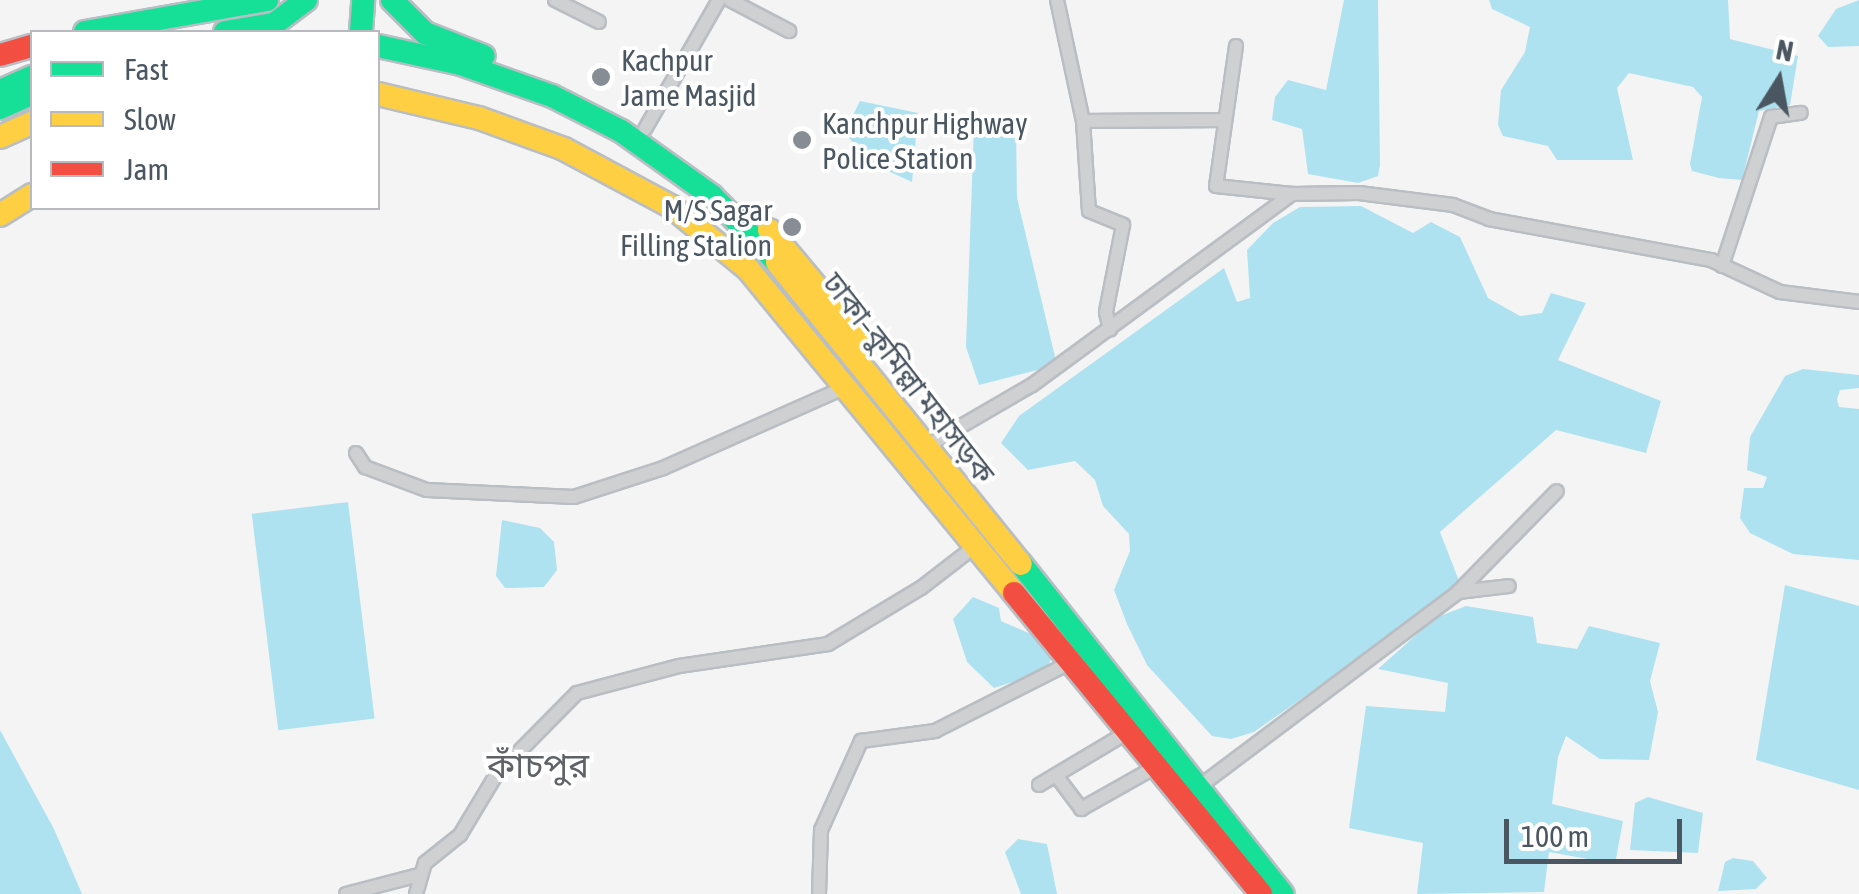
<!DOCTYPE html>
<html>
<head>
<meta charset="utf-8">
<style>
  body { margin:0 }
  #map { position:relative; width:1859px; height:894px; overflow:hidden; background:#f4f4f4; font-family:"Asap Condensed","Noto Sans Bengali",sans-serif }
  div>[style] { position:absolute }
  [style*='--x'] { left:calc(var(--x)*1px); top:calc(var(--y)*1px); width:calc(var(--w)*1px); rotate:calc(var(--a)*1deg) }
  .water>* { inset:0; background:#aee2f0; transform-origin:0 0 }
  .roads { filter:drop-shadow(2px 0 #b9bec3) drop-shadow(-2px 0 #b9bec3) drop-shadow(0 2px #b9bec3) drop-shadow(0 -2px #b9bec3) }
  .street>* { height:12px; margin:-6px; padding:0 6px; transform-origin:6px; border-radius:6px; background:#ced0d2 }
  .fast>* { height:22px; margin:-11px; padding:0 11px; transform-origin:11px; border-radius:11px; background:#16e098 }
  .slow>* { height:22px; margin:-11px; padding:0 11px; transform-origin:11px; border-radius:11px; background:#ffcf43 }
  .jam>* { height:22px; margin:-11px; padding:0 11px; transform-origin:11px; border-radius:11px; background:#f24e42 }
  .dots>* { width:28px; height:28px; translate:-50% -50%; box-sizing:border-box; border:5px solid #fff; border-radius:50% }
  span { translate:-50% -50%; white-space:nowrap; text-align:center; line-height:1.15; -webkit-text-stroke:8px #fff; paint-order:stroke }
  .poi-label { font-size:30px; color:#4a5661 }
  .left { translate:0 -50%; text-align:left }
  .right { translate:-100% -50%; text-align:right }
  .street-label { font-size:30px; color:#4a5661 }
  .quarter-label { font-size:35px; color:#5f6368 }
  .legend { position:absolute; left:30px; top:30px; width:350px; height:180px; box-sizing:border-box; background:#fff; border:2px solid #b7bbc0; margin:0; padding:12px 18px; list-style:none; font-size:30px; color:#4a5661 }
  .legend li { display:flex; align-items:center; gap:20px; height:50px }
  .legend b { width:50px; border:2px solid #b7bbc0 }
  .north { position:absolute; left:1729px; top:30px; width:100px; height:100px; -webkit-text-stroke:8px #fff; paint-order:stroke; rotate:11deg; font-size:28px; font-weight:700; line-height:40px; text-align:center; color:#4a5661 }
  .north::after { content:''; display:block; margin:auto; width:35px; height:45px; background:#4a5661; clip-path:polygon(50% 0,100% 100%,50% 72%,0 100%) }
  .scale { position:absolute; left:1504px; top:819px; width:178px; height:45px; box-sizing:border-box; border:5px solid #4a5661; border-top:0; padding-left:12px; font-size:30px; line-height:35px; white-space:nowrap; color:#4a5661; -webkit-text-stroke:8px #fff; paint-order:stroke }
</style>
</head>
<body>
<div id="map">
  <div class="water">
    <i style="clip-path:polygon(1344px 0,1378px 0,1380px 165px,1378px 176px,1358px 183px,1308px 174px,1302px 129px,1272px 120px,1275px 97px,1288px 80px,1326px 90px)"></i>
    <i style="clip-path:polygon(1489px 0,1728px 0,1730px 39px,1798px 56px,1790px 105px,1759px 111px,1742px 180px,1719px 178px,1692px 171px,1690px 164px,1702px 97px,1693px 87px,1629px 73px,1617px 88px,1633px 160px,1557px 160px,1548px 146px,1503px 136px,1498px 125px,1501px 90px,1525px 52px,1530px 27px,1492px 9px)"></i>
    <i style="clip-path:polygon(1859px 0,1859px 46px,1828px 47px,1818px 36px,1836px 9px)"></i>
    <i style="clip-path:polygon(860px 101px,918px 113px,912px 182px,875px 165px,844px 133px)"></i>
    <i style="clip-path:polygon(974px 126px,1016px 129px,1017px 198px,1057px 365px,979px 385px,966px 347px)"></i>
    <i style="clip-path:polygon(1361px 206px,1413px 233px,1431px 222px,1460px 237px,1488px 298px,1520px 316px,1542px 313px,1551px 293px,1586px 303px,1558px 360px,1661px 401px,1646px 453px,1556px 430px,1440px 532px,1461px 586px,1254px 732px,1231px 739px,1212px 736px,1147px 665px,1127px 624px,1114px 590px,1130px 551px,1129px 534px,1103px 506px,1095px 480px,1075px 461px,1028px 470px,1001px 443px,1019px 416px,1224px 268px,1237px 302px,1250px 298px,1247px 250px,1273px 223px,1300px 207px)"></i>
    <i style="clip-path:polygon(1803px 369px,1859px 375px,1859px 388px,1840px 390px,1837px 399px,1839px 407px,1859px 409px,1859px 560px,1793px 554px,1750px 533px,1740px 518px,1744px 488px,1763px 488px,1767px 477px,1747px 470px,1750px 437px,1785px 376px)"></i>
    <i style="left:348px;top:502px;width:218px;height:97px;rotate:83deg"></i>
    <i style="clip-path:polygon(502px 520px,540px 528px,554px 542px,557px 570px,544px 587px,505px 588px,496px 576px)"></i>
    <i style="clip-path:polygon(1785px 585px,1859px 606px,1859px 790px,1756px 760px)"></i>
    <i style="clip-path:polygon(973px 597px,999px 608px,1001px 621px,1049px 642px,1053px 656px,1044px 672px,994px 688px,967px 662px,953px 619px)"></i>
    <i style="clip-path:polygon(1466px 606px,1533px 617px,1537px 643px,1577px 649px,1589px 626px,1660px 643px,1650px 681px,1658px 712px,1649px 760px,1600px 759px,1566px 736px,1558px 757px,1552px 804px,1623px 821px,1615px 864px,1549px 852px,1544px 892px,1417px 894px,1423px 843px,1349px 828px,1366px 706px,1445px 712px,1448px 683px,1378px 669px,1435px 618px)"></i>
    <i style="clip-path:polygon(0 730px,54px 829px,82px 894px,0 894px)"></i>
    <i style="clip-path:polygon(1648px 797px,1703px 813px,1698px 853px,1630px 850px,1635px 803px)"></i>
    <i style="clip-path:polygon(1018px 839px,1047px 844px,1057px 894px,1021px 894px,1005px 852px)"></i>
    <i style="clip-path:polygon(1733px 858px,1753px 861px,1767px 878px,1756px 889px,1718px 891px,1725px 862px)"></i>
  </div>
  <div class="roads">
    <div class="street">
      <i style="--x:555;--y:0;--w:49;--a:26.6"></i>
      <i style="--x:730;--y:0;--w:67;--a:27.7"></i>
      <i style="--x:1057;--y:0;--w:124;--a:77.9"></i>
      <i style="--x:1083;--y:121;--w:90;--a:86.2"></i>
      <i style="--x:1089;--y:211;--w:37;--a:22"></i>
      <i style="--x:1123;--y:225;--w:89;--a:101.1"></i>
      <i style="--x:1106;--y:312;--w:18;--a:77"></i>
      <i style="--x:1236;--y:46;--w:141;--a:98.1"></i>
      <i style="--x:1216;--y:186;--w:76;--a:6"></i>
      <i style="--x:1083;--y:121;--w:142;--a:-0.4"></i>
      <i style="--x:645;--y:129;--w:149;--a:-60.2"></i>
      <i style="--x:1722;--y:266;--w:157;--a:-71.8"></i>
      <i style="--x:1771;--y:117;--w:30;--a:-8"></i>
      <i style="--x:927;--y:446;--w:121;--a:-30.2"></i>
      <i style="--x:1032;--y:385;--w:323;--a:-36.3"></i>
      <i style="--x:1292;--y:194;--w:67;--a:-0.9"></i>
      <i style="--x:1359;--y:193;--w:95;--a:7.3"></i>
      <i style="--x:1453;--y:205;--w:39;--a:21"></i>
      <i style="--x:1489;--y:219;--w:226;--a:10.5"></i>
      <i style="--x:1711;--y:260;--w:76;--a:24.9"></i>
      <i style="--x:1780;--y:292;--w:80;--a:7.2"></i>
      <i style="--x:356;--y:453;--w:17;--a:57"></i>
      <i style="--x:365;--y:467;--w:66;--a:20.4"></i>
      <i style="--x:427;--y:490;--w:147;--a:2.7"></i>
      <i style="--x:574;--y:497;--w:94;--a:-18"></i>
      <i style="--x:663;--y:468;--w:202;--a:-23.9"></i>
      <i style="--x:1458;--y:592;--w:141;--a:-45.6"></i>
      <i style="--x:1058;--y:778;--w:39;--a:53"></i>
      <i style="--x:1081;--y:809;--w:87;--a:-29.5"></i>
      <i style="--x:1039;--y:785;--w:104;--a:-30.8"></i>
      <i style="--x:1200;--y:786;--w:323;--a:-36.9"></i>
      <i style="--x:1458;--y:592;--w:51;--a:-6.7"></i>
      <i style="--x:346;--y:894;--w:75;--a:-14.6"></i>
      <i style="--x:416;--y:894;--w:32;--a:-74"></i>
      <i style="--x:425;--y:863;--w:45;--a:-38.7"></i>
      <i style="--x:460;--y:835;--w:70;--a:-59"></i>
      <i style="--x:496;--y:775;--w:115;--a:-45.4"></i>
      <i style="--x:577;--y:693;--w:106;--a:-14.8"></i>
      <i style="--x:679;--y:666;--w:151;--a:-8.4"></i>
      <i style="--x:828;--y:644;--w:109;--a:-31.1"></i>
      <i style="--x:921;--y:588;--w:67;--a:-37.7"></i>
      <i style="--x:819;--y:894;--w:64;--a:-88.2"></i>
      <i style="--x:821;--y:830;--w:98;--a:-65.8"></i>
      <i style="--x:861;--y:741;--w:75;--a:-7.7"></i>
      <i style="--x:935;--y:731;--w:153;--a:-26.9"></i>
    </div>
    <div class="fast">
      <i style="--x:392;--y:0;--w:47;--a:45"></i>
      <i style="--x:425;--y:33;--w:63;--a:21.3"></i>
      <i style="--x:85;--y:32;--w:185;--a:-10"></i>
      <i style="--x:225;--y:32;--w:50;--a:-9.3"></i>
      <i style="--x:274;--y:24;--w:40;--a:-37"></i>
      <i style="--x:361;--y:32;--w:32;--a:-86"></i>
      <i style="--x:378;--y:46;--w:85;--a:12.2"></i>
      <i style="--x:461;--y:64;--w:96;--a:19.4"></i>
      <i style="--x:552;--y:96;--w:77;--a:26.9"></i>
      <i style="--x:621;--y:131;--w:112;--a:35.5"></i>
      <i style="--x:712;--y:196;--w:93;--a:45.4"></i>
      <i style="--x:0;--y:91;--w:35;--a:-24"></i>
      <i style="--x:0;--y:108;--w:35;--a:-24"></i>
      <i style="--x:1021;--y:564;--w:421;--a:51.6"></i>
    </div>
    <div class="slow">
      <i style="--x:378;--y:94;--w:104;--a:13.4"></i>
      <i style="--x:479;--y:118;--w:90;--a:20"></i>
      <i style="--x:564;--y:149;--w:123;--a:28.2"></i>
      <i style="--x:672;--y:207;--w:98;--a:39.2"></i>
      <i style="--x:748;--y:269;--w:419;--a:50.6"></i>
      <i style="--x:0;--y:137;--w:35;--a:-24"></i>
      <i style="--x:0;--y:215;--w:38;--a:-32"></i>
      <i style="--x:769;--y:230;--w:142;--a:50.1"></i>
      <i style="--x:777;--y:262;--w:388;--a:51.1"></i>
    </div>
    <div class="jam">
      <i style="--x:0;--y:55;--w:33;--a:-16"></i>
      <i style="--x:1014;--y:593;--w:389;--a:50.6"></i>
    </div>
  </div>
  <div class="dots">
    <i style="left:601px;top:77px;background:#868d94"></i>
    <i style="left:802px;top:140px;background:#868d94"></i>
    <i style="left:792px;top:227px;background:#868d94"></i>
  </div>
  <div class="poi-label">
    <span class="left" style="left:621px;top:77px">Kachpur<br>Jame Masjid</span>
    <span class="left" style="left:822px;top:140px">Kanchpur Highway<br>Police Station</span>
    <span class="right" style="left:772px;top:227px">M/S Sagar<br>Filling Stalion</span>
  </div>
  <div class="street-label">
    <span style="left:909px;top:378px;rotate:52deg">ঢাকা–কুমিল্লা মহাসড়ক</span>
  </div>
  <div class="quarter-label">
    <span style="left:538px;top:765px">কাঁচপুর</span>
  </div>
  <ul class="legend">
  <li><b style="height:12px;background:#16e098"></b>Fast</li>
  <li><b style="height:12px;background:#ffcf43"></b>Slow</li>
  <li><b style="height:12px;background:#f24e42"></b>Jam</li>
  </ul>
  <div class="north">N</div>
  <div class="scale">100 m</div>
</div>
</body>
</html>
